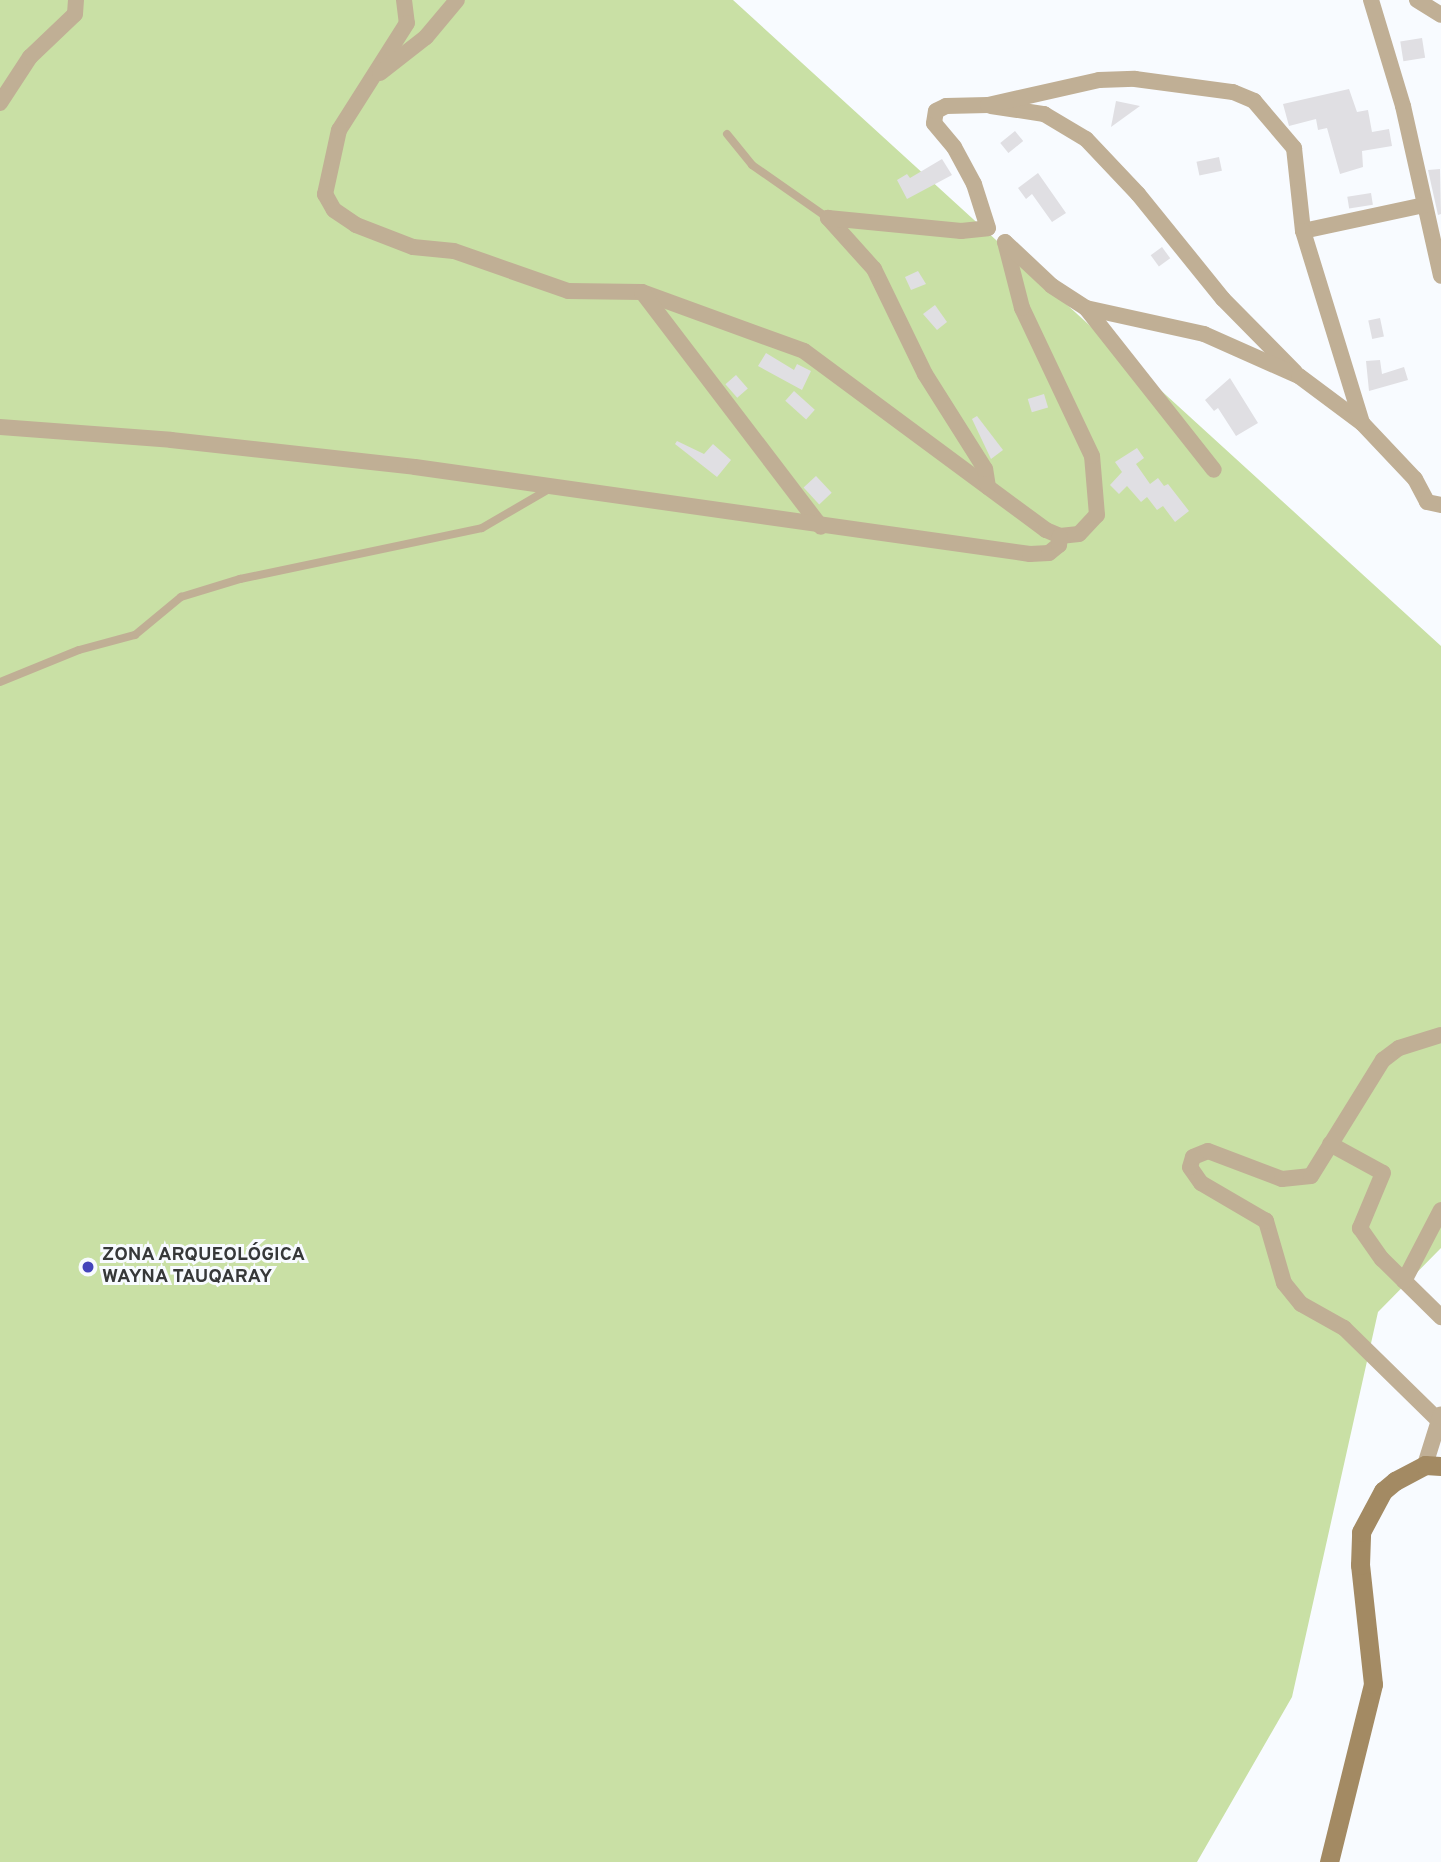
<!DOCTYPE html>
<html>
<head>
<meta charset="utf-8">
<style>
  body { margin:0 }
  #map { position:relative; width:1441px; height:1862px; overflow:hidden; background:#f8fbff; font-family:Overpass,sans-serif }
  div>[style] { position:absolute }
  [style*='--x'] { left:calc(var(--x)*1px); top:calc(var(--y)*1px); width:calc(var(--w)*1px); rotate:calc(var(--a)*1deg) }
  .green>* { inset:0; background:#c9e0a5 }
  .building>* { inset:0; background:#e0dfe3; transform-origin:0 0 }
  .service>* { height:8px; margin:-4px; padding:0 4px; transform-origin:4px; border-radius:4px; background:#c0af95 }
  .minor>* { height:16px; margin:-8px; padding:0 8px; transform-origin:8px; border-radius:8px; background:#c0af95 }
  .secondary>* { height:19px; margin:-9.5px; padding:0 9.5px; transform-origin:9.5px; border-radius:9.5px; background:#a38a63 }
  .dots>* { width:19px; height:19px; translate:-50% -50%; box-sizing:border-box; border:4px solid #f8fbff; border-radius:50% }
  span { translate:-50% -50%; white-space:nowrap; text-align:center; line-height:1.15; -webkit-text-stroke:6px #f8fbff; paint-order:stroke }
  .poi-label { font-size:19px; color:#363839; font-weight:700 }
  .left { translate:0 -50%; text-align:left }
</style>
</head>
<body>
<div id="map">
  <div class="green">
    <i style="clip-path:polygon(0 0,733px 0,1441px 646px,1441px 1248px,1378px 1312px,1292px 1697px,1197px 1862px,0 1862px)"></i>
  </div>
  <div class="building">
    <i style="left:1422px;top:38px;width:20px;height:22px;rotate:81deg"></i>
    <i style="clip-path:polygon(1349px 89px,1357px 112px,1368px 110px,1372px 132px,1389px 129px,1392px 146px,1362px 151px,1363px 167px,1340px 174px,1327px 128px,1318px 130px,1316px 119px,1289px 126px,1283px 104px)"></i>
    <i style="clip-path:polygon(1116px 101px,1140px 106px,1111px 127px)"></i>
    <i style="left:1015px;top:131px;width:13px;height:19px;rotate:51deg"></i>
    <i style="left:1219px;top:157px;width:14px;height:23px;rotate:78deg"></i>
    <i style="clip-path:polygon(942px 159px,952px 175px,907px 199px,897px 180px,907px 174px,910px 178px)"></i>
    <i style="clip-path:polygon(1440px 169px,1441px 214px,1438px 215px,1428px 170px)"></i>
    <i style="clip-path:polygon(1038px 173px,1066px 213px,1052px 222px,1032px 194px,1026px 199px,1018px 188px)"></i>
    <i style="left:1371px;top:193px;width:12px;height:24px;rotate:81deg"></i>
    <i style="left:1162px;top:247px;width:14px;height:14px;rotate:54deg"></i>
    <i style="clip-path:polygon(918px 271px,926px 284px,911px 290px,905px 277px)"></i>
    <i style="clip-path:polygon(935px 305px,947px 322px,937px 330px,923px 314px)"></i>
    <i style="left:1380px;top:318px;width:19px;height:12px;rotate:78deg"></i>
    <i style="clip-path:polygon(766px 353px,794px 370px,797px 364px,811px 371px,802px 390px,758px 366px)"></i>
    <i style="clip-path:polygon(1380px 360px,1382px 374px,1404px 367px,1408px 380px,1369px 391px,1366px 361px)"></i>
    <i style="left:736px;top:375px;width:18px;height:14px;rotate:49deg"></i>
    <i style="clip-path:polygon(1230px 378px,1258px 423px,1236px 436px,1218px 408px,1214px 411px,1205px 400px)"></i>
    <i style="left:794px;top:391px;width:28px;height:13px;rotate:42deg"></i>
    <i style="left:1044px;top:394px;width:14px;height:17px;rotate:73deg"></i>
    <i style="clip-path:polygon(977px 416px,1003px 450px,991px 459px,972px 419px)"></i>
    <i style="clip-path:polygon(677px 441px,704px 454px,713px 444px,731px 460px,717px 477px,675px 444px)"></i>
    <i style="clip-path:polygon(1137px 448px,1144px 458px,1136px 464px,1150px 484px,1158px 478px,1164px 486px,1168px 484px,1189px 511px,1175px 522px,1163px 506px,1157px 510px,1147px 497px,1141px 502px,1127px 486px,1119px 494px,1110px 485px,1122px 472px,1115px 462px)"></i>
    <i style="left:816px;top:476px;width:23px;height:17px;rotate:47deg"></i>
  </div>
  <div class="service">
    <i style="--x:727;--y:134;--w:40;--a:51"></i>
    <i style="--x:752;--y:165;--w:93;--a:34.9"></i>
    <i style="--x:0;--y:682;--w:85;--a:-22.1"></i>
    <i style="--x:79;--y:650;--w:58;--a:-15"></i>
    <i style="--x:135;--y:635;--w:60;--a:-39.6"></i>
    <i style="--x:181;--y:597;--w:62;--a:-17"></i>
    <i style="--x:240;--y:579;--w:247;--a:-11.9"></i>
    <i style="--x:482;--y:528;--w:78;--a:-30.2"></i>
  </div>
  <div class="minor">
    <i style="--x:404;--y:0;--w:23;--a:83"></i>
    <i style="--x:407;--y:23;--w:127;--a:122.4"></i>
    <i style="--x:339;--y:130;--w:66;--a:102.3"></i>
    <i style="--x:325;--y:194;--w:18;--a:61"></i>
    <i style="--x:334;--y:210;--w:27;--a:34"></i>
    <i style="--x:356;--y:225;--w:61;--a:21.1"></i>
    <i style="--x:413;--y:247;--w:41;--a:5.6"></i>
    <i style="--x:454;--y:251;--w:121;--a:19.3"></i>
    <i style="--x:568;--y:291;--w:74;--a:0.8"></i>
    <i style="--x:642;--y:292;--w:172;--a:20"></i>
    <i style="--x:804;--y:351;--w:301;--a:36.5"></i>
    <i style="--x:1046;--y:530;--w:15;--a:23"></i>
    <i style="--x:1060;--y:536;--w:19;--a:-6"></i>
    <i style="--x:1079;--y:534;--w:26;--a:-47"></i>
    <i style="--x:1097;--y:515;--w:59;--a:-94.8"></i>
    <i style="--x:1092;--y:456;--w:164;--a:-115.3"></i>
    <i style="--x:1022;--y:308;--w:68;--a:-104.4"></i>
    <i style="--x:1371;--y:0;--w:111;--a:73.2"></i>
    <i style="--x:1403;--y:106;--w:174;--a:77.4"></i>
    <i style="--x:1417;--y:0;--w:28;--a:32"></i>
    <i style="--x:380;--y:73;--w:58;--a:-38"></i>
    <i style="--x:426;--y:37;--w:48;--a:-50"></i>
    <i style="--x:0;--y:103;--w:55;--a:-56.9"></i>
    <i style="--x:30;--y:57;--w:62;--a:-43.7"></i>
    <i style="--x:75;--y:14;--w:14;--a:-86"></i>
    <i style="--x:991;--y:106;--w:54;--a:8.6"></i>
    <i style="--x:1044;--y:114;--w:49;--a:30.8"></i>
    <i style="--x:1086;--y:139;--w:76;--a:46.6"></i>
    <i style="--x:1138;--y:194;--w:135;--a:51"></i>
    <i style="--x:1223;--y:299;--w:103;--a:45.4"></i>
    <i style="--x:1303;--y:231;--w:124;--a:-12.1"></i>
    <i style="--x:1005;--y:242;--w:64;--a:43.1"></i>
    <i style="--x:1052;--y:286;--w:40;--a:32.9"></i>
    <i style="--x:1086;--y:308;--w:121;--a:12.4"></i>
    <i style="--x:1204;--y:334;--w:104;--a:23.9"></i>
    <i style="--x:1299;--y:376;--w:79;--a:36.7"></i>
    <i style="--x:1362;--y:423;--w:77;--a:46.6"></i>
    <i style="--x:1415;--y:479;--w:26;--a:62"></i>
    <i style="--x:1427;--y:502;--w:14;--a:12"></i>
    <i style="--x:642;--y:292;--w:295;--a:52.7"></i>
    <i style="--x:1086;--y:308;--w:206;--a:51.7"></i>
    <i style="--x:0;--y:427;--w:171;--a:4.3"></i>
    <i style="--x:171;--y:440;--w:245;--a:6.3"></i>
    <i style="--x:415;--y:467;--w:621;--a:8.05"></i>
    <i style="--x:1030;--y:554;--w:19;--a:-3"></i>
    <i style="--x:1049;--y:553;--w:13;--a:-39"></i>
    <i style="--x:1059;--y:545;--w:9;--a:-84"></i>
    <i style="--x:988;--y:487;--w:18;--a:-99"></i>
    <i style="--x:985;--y:469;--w:112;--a:-122.3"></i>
    <i style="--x:925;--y:374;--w:117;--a:-115.9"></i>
    <i style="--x:874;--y:269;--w:69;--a:-132"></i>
    <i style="--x:828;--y:218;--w:134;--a:5.6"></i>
    <i style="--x:961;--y:231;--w:27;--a:-6"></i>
    <i style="--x:988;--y:228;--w:46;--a:-107.7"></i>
    <i style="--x:974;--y:184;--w:42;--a:-118.4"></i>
    <i style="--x:954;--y:147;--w:31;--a:-130"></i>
    <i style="--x:934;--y:123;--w:12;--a:-81"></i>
    <i style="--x:936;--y:111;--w:11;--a:-27"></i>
    <i style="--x:946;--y:106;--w:42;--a:-1.4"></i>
    <i style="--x:988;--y:105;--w:114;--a:-12.7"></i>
    <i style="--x:1099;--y:80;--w:36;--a:-2"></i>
    <i style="--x:1135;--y:79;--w:99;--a:7.6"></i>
    <i style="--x:1233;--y:92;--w:23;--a:23"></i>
    <i style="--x:1254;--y:101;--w:62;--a:49.6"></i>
    <i style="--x:1294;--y:148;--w:83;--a:83.8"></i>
    <i style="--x:1303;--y:231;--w:201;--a:72.9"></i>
    <i style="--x:1330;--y:1144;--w:60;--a:28.7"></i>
    <i style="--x:1383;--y:1173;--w:60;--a:112.7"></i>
    <i style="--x:1360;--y:1228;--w:38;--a:55"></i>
    <i style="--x:1382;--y:1259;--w:83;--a:44.5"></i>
    <i style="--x:1404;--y:1281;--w:80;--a:-62.5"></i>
    <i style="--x:1438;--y:1420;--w:132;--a:-135.6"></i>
    <i style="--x:1344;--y:1328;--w:49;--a:-150.8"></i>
    <i style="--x:1301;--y:1304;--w:27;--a:-129"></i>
    <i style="--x:1284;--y:1283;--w:65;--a:-106.2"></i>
    <i style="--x:1266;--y:1221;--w:75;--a:-149.7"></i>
    <i style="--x:1201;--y:1183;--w:19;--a:-125"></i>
    <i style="--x:1190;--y:1167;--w:10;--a:-73"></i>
    <i style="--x:1193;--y:1157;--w:16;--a:-22"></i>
    <i style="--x:1208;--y:1151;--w:79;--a:20.7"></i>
    <i style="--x:1282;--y:1179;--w:29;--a:-6"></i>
    <i style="--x:1311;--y:1176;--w:137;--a:-58.2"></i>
    <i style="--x:1383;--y:1060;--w:20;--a:-37"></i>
    <i style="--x:1399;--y:1048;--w:44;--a:-17.2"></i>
    <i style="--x:1425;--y:1465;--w:53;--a:-72.6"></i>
  </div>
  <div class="secondary">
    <i style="--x:1329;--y:1862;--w:183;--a:-76.1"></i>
    <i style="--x:1373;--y:1684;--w:120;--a:-96.2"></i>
    <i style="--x:1360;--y:1565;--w:33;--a:-88"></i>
    <i style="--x:1361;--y:1532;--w:47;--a:-61.8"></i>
    <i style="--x:1383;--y:1491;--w:16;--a:-40"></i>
    <i style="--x:1395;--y:1481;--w:34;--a:-28"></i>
    <i style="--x:1425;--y:1465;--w:16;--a:4"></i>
  </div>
  <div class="dots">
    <i style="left:88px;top:1267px;background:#4444ba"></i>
  </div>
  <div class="poi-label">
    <span class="left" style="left:102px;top:1267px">ZONA ARQUEOLÓGICA<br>WAYNA TAUQARAY</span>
  </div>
</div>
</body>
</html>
